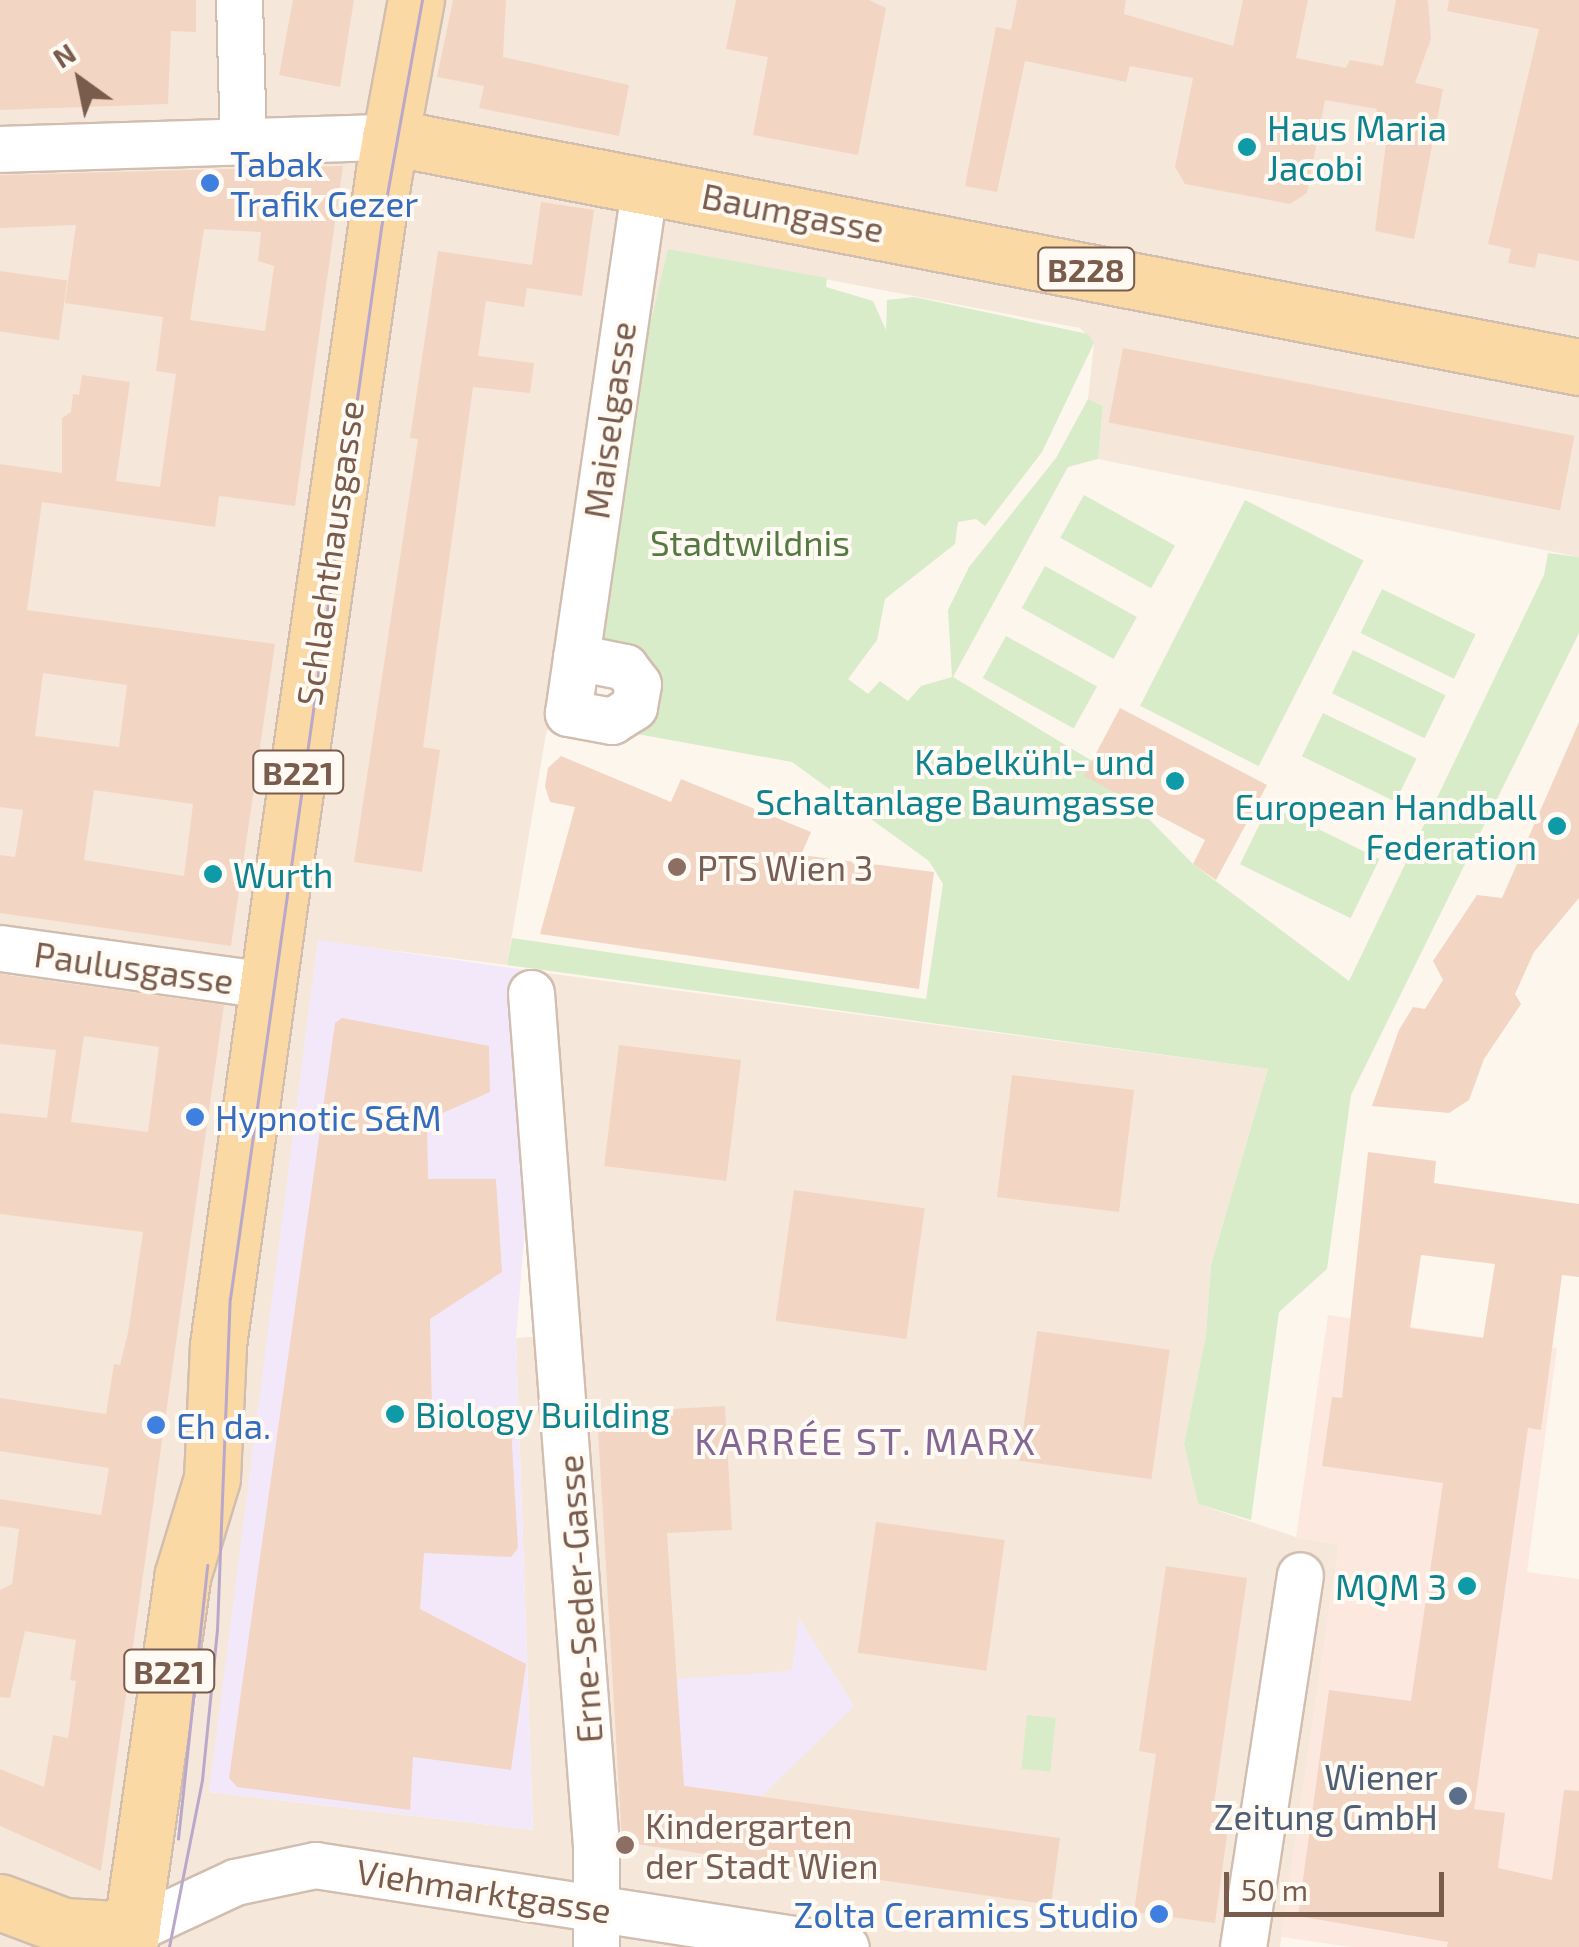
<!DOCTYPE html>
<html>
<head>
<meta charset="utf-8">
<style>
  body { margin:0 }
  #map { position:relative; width:1579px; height:1947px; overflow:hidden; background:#fdf6ec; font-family:"Exo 2",sans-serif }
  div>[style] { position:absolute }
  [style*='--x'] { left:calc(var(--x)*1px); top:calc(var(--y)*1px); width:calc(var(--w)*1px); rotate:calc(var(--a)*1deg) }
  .residential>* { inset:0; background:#f5e8da }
  .commercial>* { inset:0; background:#fde8e0 }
  .education>* { inset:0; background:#f3e8fa }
  .green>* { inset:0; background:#d8ecc9; transform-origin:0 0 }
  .building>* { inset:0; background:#f3d5c3; transform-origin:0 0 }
  .roads { filter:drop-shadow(2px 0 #d1beb0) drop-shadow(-2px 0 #d1beb0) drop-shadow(0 2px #d1beb0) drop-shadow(0 -2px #d1beb0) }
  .minor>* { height:45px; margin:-22.5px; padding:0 22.5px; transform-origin:22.5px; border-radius:22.5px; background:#fff }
  .major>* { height:55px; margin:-27.5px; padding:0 27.5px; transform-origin:27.5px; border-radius:27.5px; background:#fbd9a5 }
  .tram>* { height:2.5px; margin:-1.25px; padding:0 1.25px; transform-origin:1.25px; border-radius:1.25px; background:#b9a8c9 }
  .dots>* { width:28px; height:28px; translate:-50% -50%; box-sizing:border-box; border:5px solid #fffaf3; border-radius:50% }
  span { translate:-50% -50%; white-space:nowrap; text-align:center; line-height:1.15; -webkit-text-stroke:8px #fffaf3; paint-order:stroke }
  .shield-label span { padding:2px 8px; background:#fffaf3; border:2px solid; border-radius:8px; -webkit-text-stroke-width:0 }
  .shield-label { font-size:32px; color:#7a5c4d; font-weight:700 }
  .culture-label { font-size:35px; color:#0d838f }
  .left { translate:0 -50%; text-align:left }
  .right { translate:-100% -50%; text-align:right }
  .shop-label { font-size:35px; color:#366cbe }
  .street-label { font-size:35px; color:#7a5c4d }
  .park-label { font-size:35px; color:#537a41 }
  .education-label { font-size:35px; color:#785e54 }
  .service-label { font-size:35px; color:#4e5e75 }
  .neighbourhood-label { font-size:38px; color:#846695; letter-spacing:2.5px }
  .north { position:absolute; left:30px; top:30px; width:100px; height:100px; -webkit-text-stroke:8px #fffaf3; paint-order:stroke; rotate:327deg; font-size:28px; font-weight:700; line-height:40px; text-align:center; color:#7a5c4d }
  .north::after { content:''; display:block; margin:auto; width:35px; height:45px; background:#7a5c4d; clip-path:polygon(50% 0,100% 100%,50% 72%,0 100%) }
  .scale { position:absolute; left:1224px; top:1872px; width:220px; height:45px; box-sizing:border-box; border:5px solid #7a5c4d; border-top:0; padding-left:12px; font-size:30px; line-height:35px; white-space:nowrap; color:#7a5c4d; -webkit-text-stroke:8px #fffaf3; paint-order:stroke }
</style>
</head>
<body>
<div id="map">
  <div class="residential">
    <i style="clip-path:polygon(0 0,1579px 0,1579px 557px,1098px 459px,1103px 406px,1088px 399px,1094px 343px,1080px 328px,668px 249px,587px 640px,546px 734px,507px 965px,318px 941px,210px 1792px,533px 1830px,516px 1338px,567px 1334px,546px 973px,1268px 1069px,1211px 1265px,1206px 1336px,1184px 1444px,1198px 1504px,1296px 1537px,1339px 1544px,1280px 1947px,0 1947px)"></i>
  </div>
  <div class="commercial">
    <i style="clip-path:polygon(1328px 1315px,1557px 1348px,1527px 1572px,1579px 1579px,1579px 1947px,1351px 1947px,1281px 1937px,1339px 1544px,1296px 1537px)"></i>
  </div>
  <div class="education">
    <i style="clip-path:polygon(318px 940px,546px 973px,516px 1338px,533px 1830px,209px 1792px)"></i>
    <i style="clip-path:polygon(799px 1618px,854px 1706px,762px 1796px,684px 1786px,676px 1679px,792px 1671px)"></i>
  </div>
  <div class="green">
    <i style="clip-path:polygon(668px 249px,827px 278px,826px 287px,873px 301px,886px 330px,887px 300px,914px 297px,1088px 334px,1094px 343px,1042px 452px,985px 526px,976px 519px,958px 522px,955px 544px,885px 599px,877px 640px,848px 679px,868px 694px,880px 681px,908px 701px,921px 686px,952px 677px,948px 610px,969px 567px,1056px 458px,1088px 399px,1103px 406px,1098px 459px,1068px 467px,953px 677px,1092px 761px,1193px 864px,1349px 981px,1544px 575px,1548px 553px,1579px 557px,1579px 633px,1351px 1095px,1327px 1269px,1279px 1312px,1251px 1520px,1198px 1504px,1184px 1444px,1206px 1335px,1211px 1265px,1268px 1069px,507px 965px,512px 938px,926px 999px,943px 884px,929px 861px,792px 762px,637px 734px,648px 686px,587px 640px,635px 336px,651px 322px)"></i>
    <i style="left:1084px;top:495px;width:104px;height:49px;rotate:29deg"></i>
    <i style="left:1245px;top:500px;width:133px;height:231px;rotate:27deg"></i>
    <i style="left:1045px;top:566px;width:105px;height:48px;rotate:29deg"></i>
    <i style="left:1382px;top:589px;width:104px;height:49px;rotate:26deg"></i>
    <i style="left:1006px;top:636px;width:104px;height:48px;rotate:29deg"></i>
    <i style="left:1353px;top:650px;width:103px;height:48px;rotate:26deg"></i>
    <i style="left:1323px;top:713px;width:104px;height:48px;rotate:26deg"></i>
    <i style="left:1269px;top:805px;width:123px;height:66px;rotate:26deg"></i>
    <i style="left:1027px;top:1715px;width:29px;height:54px;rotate:6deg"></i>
  </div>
  <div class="building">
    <i style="clip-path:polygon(0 0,196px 0,196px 32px,171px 31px,168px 104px,0 110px)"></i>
    <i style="clip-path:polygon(293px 0,354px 0,340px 87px,279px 75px)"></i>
    <i style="clip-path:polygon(453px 0,506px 0,503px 57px,629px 85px,619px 136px,479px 108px,484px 86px,437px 77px)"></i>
    <i style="clip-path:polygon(736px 0,869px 0,886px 8px,858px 155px,753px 135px,768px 57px,726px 49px)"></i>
    <i style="clip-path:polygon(1017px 0,1126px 0,1124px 14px,1233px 46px,1243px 0,1308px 0,1296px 58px,1346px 68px,1350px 60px,1383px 66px,1396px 0,1428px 0,1431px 39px,1415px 83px,1443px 89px,1414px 239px,1375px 231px,1388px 127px,1375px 124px,1377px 109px,1325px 100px,1307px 193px,1290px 204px,1185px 184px,1175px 167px,1193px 78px,1130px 66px,1126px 82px,1025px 61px,997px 192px,965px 186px,996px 27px,1011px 30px)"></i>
    <i style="clip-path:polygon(1449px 0,1579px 0,1579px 261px,1538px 253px,1535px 268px,1508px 263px,1511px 249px,1488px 244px,1539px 29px,1447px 11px)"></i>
    <i style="clip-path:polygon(evenodd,343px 166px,295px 506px,219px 496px,215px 527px,42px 502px,27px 610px,275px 644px,231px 946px,0 913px,0 855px,15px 857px,23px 810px,0 807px,0 464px,62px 473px,62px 418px,71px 412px,73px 394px,79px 395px,82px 375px,130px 382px,116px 481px,160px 487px,176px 374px,156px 371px,163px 317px,65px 303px,76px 225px,0 228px,0 175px,343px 166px,204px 229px,261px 232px,258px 261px,274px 266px,265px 331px,190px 320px,204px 229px,343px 166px,43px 673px,127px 685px,119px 747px,35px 736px,43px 673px,343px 166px,94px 790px,193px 804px,184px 876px,84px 860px,94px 790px)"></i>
    <i style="clip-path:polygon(541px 202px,594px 210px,582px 296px,527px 288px,524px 307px,486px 301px,478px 356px,534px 363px,530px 393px,473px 387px,423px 747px,440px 750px,422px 872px,354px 862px,418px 439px,410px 438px,438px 251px,532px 265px)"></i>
    <i style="left:0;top:271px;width:68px;height:60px;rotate:8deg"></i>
    <i style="left:1123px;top:348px;width:460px;height:76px;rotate:11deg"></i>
    <i style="clip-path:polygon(1120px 708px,1267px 785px,1216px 880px,1193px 864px,1205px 840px,1084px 776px)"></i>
    <i style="clip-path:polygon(1579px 722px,1579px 898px,1534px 952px,1515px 994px,1521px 1004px,1484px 1059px,1469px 1100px,1449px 1113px,1372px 1106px,1399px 1030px,1413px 1007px,1425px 1009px,1443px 980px,1433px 961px,1477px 895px,1502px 898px)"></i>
    <i style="clip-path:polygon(561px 756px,671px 802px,681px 779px,811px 832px,801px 855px,934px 872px,919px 989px,540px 934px,575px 807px,550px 802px,545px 786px,548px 768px)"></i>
    <i style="clip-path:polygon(evenodd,0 974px,224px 1005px,101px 1871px,0 1826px,0 1769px,44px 1787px,53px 1735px,68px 1738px,76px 1681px,70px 1680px,76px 1640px,25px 1631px,10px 1698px,0 1697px,0 1590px,12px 1584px,19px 1529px,0 1526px,0 1499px,101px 1515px,109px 1468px,0 1451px,0 1398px,106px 1414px,114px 1364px,120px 1365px,128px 1333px,143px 1232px,0 1214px,0 1113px,47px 1118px,56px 1050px,0 1044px,0 974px,84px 1036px,159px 1047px,148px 1132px,71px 1122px,84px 1036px)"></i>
    <i style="clip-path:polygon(342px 1018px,489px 1046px,490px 1092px,427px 1120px,428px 1179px,496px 1179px,502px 1272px,430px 1319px,432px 1411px,510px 1410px,518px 1548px,511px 1557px,424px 1553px,420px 1609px,526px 1664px,511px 1770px,413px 1757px,410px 1810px,237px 1787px,229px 1778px,335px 1023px)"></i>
    <i style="left:619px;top:1045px;width:123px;height:122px;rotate:7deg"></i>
    <i style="left:1012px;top:1075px;width:123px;height:123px;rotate:7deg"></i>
    <i style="clip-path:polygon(evenodd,1368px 1152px,1436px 1161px,1434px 1183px,1579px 1204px,1579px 1277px,1562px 1275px,1541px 1430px,1528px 1428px,1474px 1809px,1505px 1813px,1498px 1868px,1552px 1880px,1564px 1790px,1579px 1791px,1579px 1947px,1447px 1947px,1448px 1942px,1298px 1916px,1329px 1690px,1411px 1701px,1443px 1483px,1322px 1466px,1332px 1397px,1342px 1398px,1368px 1152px,1421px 1255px,1495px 1264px,1483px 1338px,1410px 1328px,1421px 1255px)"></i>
    <i style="left:794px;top:1190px;width:132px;height:132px;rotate:8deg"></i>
    <i style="left:1037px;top:1331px;width:134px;height:131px;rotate:8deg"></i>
    <i style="clip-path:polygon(725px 1406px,732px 1530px,667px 1533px,684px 1786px,1060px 1838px,1051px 1905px,622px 1842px,597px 1413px)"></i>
    <i style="left:876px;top:1522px;width:130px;height:132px;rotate:8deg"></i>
    <i style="clip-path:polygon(1166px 1566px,1247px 1578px,1214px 1803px,1231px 1806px,1215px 1923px,1134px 1912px,1156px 1754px,1139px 1751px)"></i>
  </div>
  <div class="roads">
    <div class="minor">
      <i style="--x:239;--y:0;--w:140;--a:88.4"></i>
      <i style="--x:0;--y:149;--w:390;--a:-1.8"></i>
      <i style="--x:576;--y:657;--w:50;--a:11.5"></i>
      <i style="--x:625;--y:667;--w:21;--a:53"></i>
      <i style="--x:638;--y:684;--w:23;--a:100"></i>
      <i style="--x:634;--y:707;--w:26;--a:148"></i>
      <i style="--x:612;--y:721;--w:45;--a:-169.7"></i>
      <i style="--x:568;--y:713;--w:536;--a:-81.73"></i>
      <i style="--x:0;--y:948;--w:271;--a:7.9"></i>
      <i style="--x:531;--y:993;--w:854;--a:85.64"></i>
      <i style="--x:596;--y:1845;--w:102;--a:90"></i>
      <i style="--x:132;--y:1930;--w:114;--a:-25"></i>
      <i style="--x:235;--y:1882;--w:82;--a:-12"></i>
      <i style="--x:315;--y:1865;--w:537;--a:8.78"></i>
      <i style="--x:1243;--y:1947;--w:376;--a:-81.3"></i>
    </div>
    <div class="major">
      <i style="--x:390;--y:137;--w:1211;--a:10.95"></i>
      <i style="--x:0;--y:1902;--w:68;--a:20.6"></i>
      <i style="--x:64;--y:1926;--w:68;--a:3.4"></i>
      <i style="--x:129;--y:1947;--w:374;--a:-81.8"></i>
      <i style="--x:182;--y:1577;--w:103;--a:-73.1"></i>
      <i style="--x:212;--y:1478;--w:133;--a:-87.4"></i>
      <i style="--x:218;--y:1345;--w:460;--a:-82.1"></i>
      <i style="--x:281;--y:889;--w:724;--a:-81.83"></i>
      <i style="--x:384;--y:172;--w:175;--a:-79.5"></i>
    </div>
  </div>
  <div class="tram">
    <i style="--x:178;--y:1839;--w:275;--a:-83.9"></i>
    <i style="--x:169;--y:1947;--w:170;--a:-78.8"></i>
    <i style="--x:202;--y:1780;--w:151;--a:-84.3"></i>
    <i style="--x:217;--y:1630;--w:331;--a:-87.8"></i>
    <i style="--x:230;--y:1299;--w:1082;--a:-81.97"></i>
    <i style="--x:381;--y:228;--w:232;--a:-79.8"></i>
  </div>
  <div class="dots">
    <i style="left:1247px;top:147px;background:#0f9aa8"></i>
    <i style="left:210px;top:183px;background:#3f7fe0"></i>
    <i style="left:1175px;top:781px;background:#0f9aa8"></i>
    <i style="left:1557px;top:826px;background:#0f9aa8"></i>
    <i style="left:677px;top:867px;background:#8d6e63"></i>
    <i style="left:213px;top:874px;background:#0f9aa8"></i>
    <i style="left:195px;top:1117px;background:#3f7fe0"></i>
    <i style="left:395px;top:1414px;background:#0f9aa8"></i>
    <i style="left:156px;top:1425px;background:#3f7fe0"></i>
    <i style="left:1467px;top:1586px;background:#0f9aa8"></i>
    <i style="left:1458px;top:1796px;background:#5c6f8a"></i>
    <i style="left:625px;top:1845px;background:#8d6e63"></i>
    <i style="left:1159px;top:1914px;background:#3f7fe0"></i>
  </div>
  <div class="shield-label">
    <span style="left:1086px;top:269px">B228</span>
    <span style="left:298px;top:772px">B221</span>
    <span style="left:169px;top:1671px">B221</span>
  </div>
  <div class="culture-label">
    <span class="left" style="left:1267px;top:147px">Haus Maria<br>Jacobi</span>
    <span class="right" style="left:1155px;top:781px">Kabelkühl- und<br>Schaltanlage Baumgasse</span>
    <span class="right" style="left:1537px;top:826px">European Handball<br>Federation</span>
    <span class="left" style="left:233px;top:874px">Wurth</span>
    <span class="left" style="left:415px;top:1414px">Biology Building</span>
    <span class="right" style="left:1447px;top:1586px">MQM 3</span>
  </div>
  <div class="shop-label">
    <span class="left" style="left:230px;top:183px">Tabak<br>Trafik Gezer</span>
    <span class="left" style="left:215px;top:1117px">Hypnotic S&amp;M</span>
    <span class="left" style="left:176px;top:1425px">Eh da.</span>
    <span class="right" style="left:1139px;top:1914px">Zolta Ceramics Studio</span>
  </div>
  <div class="street-label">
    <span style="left:793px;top:212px;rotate:11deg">Baumgasse</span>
    <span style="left:609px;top:420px;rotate:-82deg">Maiselgasse</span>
    <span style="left:329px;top:553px;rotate:-82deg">Schlachthausgasse</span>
    <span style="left:134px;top:967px;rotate:8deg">Paulusgasse</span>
    <span style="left:579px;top:1599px;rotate:-94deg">Erne-Seder-Gasse</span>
    <span style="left:484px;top:1890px;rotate:9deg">Viehmarktgasse</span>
  </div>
  <div class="park-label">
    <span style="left:750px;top:542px">Stadtwildnis</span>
  </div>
  <div class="education-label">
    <span class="left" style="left:697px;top:867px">PTS Wien 3</span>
    <span class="left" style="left:645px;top:1845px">Kindergarten<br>der Stadt Wien</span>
  </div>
  <div class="service-label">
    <span class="right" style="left:1438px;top:1796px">Wiener<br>Zeitung GmbH</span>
  </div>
  <div class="neighbourhood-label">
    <span style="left:866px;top:1441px">KARRÉE ST. MARX</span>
  </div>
  <div class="north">N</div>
  <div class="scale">50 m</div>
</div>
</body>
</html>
